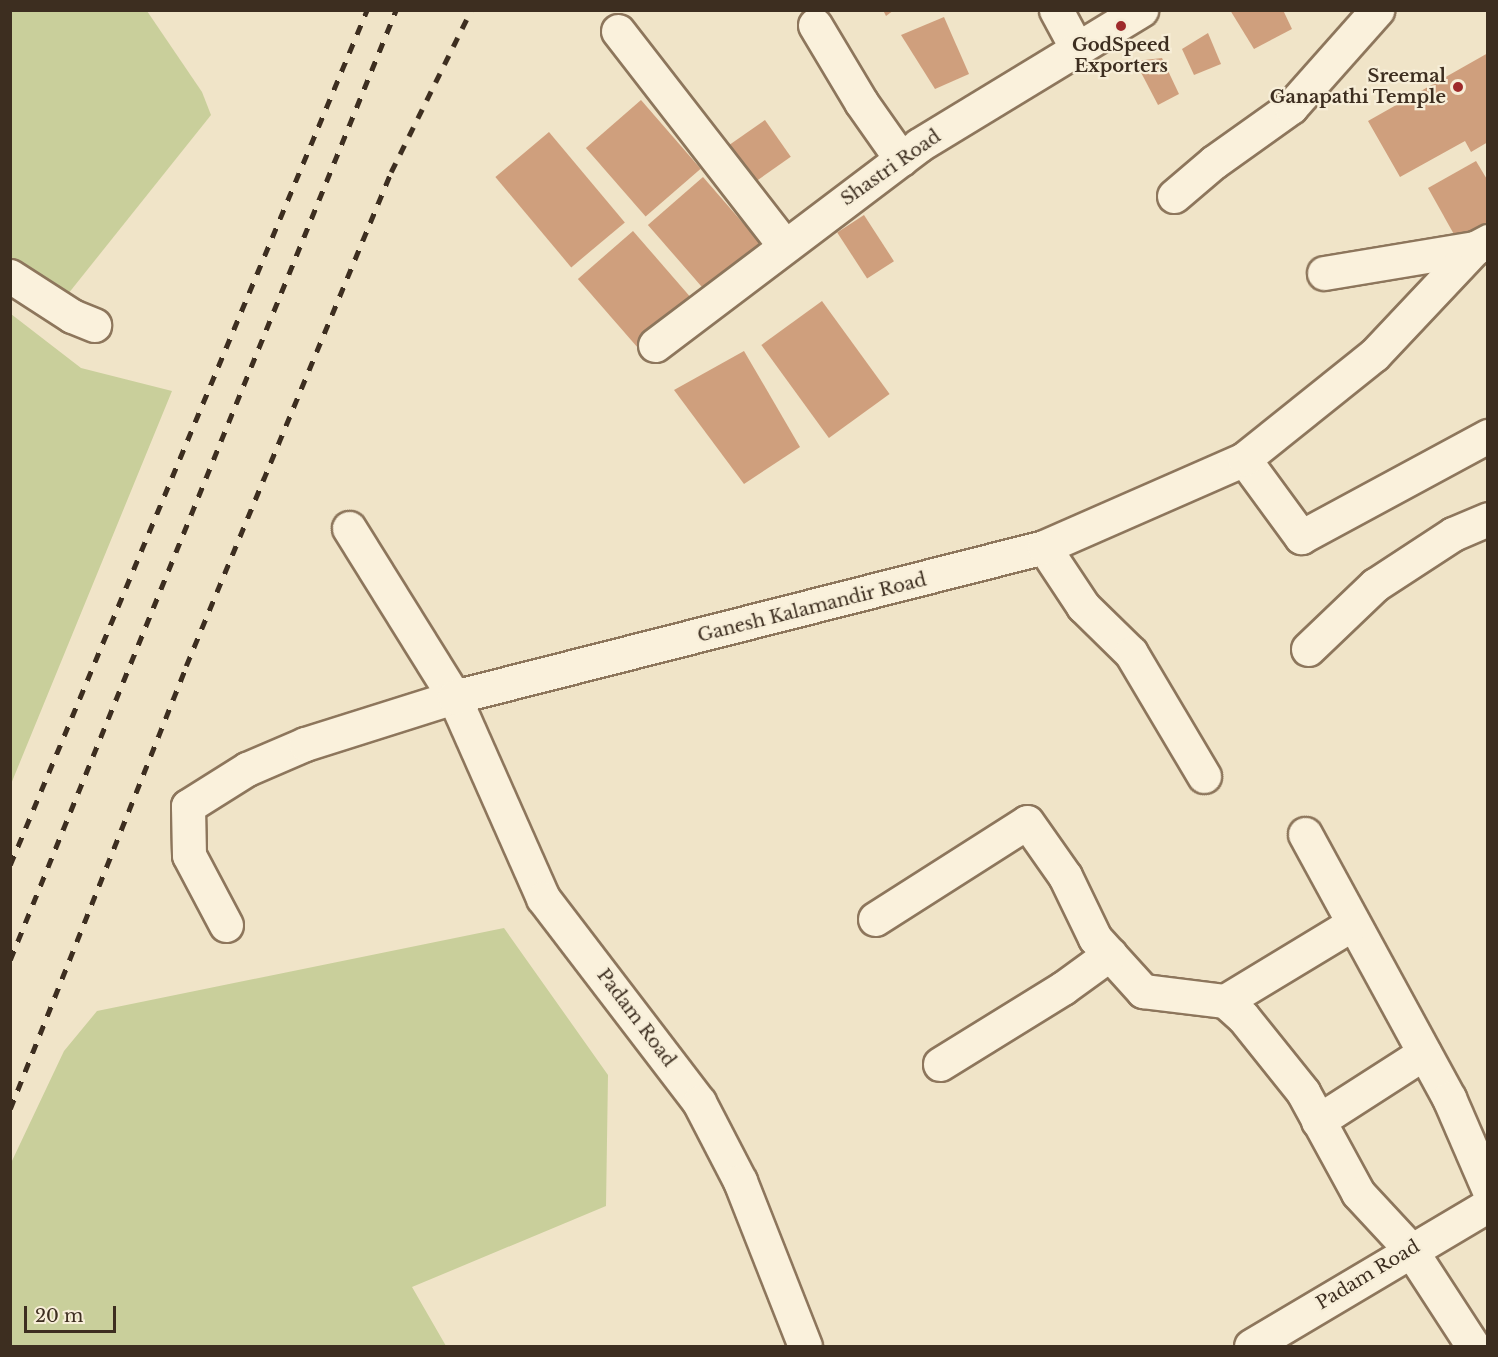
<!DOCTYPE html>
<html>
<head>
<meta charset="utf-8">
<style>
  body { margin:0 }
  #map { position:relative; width:1498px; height:1357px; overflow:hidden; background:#f0e4c8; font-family:"Libre Baskerville",serif }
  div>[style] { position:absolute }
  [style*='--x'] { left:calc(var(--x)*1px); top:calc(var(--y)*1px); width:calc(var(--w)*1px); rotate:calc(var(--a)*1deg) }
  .green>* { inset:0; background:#c9cf9b }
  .building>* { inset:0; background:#cf9f7d; transform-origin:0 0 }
  .roads { filter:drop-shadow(2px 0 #8d765c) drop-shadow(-2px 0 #8d765c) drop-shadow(0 2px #8d765c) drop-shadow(0 -2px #8d765c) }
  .minor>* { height:33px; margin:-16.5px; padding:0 16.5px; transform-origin:16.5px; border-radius:16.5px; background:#faf1dc }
  .rail>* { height:4.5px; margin-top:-2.25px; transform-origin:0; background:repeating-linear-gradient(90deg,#3d2e20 0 10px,transparent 0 20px) }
  .dots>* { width:16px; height:16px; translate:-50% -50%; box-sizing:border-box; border:3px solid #f7eed8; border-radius:50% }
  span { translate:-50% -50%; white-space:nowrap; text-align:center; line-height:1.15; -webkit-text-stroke:4.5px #f7eed8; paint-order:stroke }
  .poi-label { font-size:18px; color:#3d2e20; font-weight:700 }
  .right { translate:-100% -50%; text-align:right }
  .street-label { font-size:18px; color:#3d2e20 }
  .frame { position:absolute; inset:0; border:12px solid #3d2e20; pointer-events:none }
  .scale { position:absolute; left:24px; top:1306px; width:92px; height:27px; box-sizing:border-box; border:3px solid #3d2e20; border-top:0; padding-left:8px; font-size:18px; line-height:21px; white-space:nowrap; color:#3d2e20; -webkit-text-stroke:4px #f7eed8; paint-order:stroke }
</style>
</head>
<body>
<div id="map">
  <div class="green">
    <i style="clip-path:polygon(10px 11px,147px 11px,202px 92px,211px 115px,64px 299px,11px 260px)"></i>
    <i style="clip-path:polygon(11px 314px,81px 368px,172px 391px,11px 784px)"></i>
    <i style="clip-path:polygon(504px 928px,608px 1075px,606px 1206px,412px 1287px,446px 1346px,11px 1346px,11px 1163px,64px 1051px,97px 1011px)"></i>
  </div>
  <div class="building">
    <i style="clip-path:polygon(883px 10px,894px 10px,886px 16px)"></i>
    <i style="clip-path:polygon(1230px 10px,1283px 10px,1292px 29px,1254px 49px)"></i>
    <i style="clip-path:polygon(944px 17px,969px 74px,935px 89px,901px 35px)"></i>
    <i style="clip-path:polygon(1208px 33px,1221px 64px,1194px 75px,1182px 49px)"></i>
    <i style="clip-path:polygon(1488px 53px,1488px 142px,1471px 152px,1465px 141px,1400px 177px,1368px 121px)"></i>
    <i style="clip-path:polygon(1162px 58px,1179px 94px,1158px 105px,1135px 61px)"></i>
    <i style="left:641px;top:100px;width:91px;height:73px;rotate:49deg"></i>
    <i style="left:765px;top:120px;width:45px;height:49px;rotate:55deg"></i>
    <i style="left:549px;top:132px;width:118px;height:70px;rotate:50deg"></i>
    <i style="clip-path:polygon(1476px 161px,1488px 181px,1488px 230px,1460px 245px,1428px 188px)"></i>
    <i style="left:703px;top:177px;width:90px;height:73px;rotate:49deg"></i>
    <i style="left:864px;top:215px;width:55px;height:32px;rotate:57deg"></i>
    <i style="left:633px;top:231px;width:91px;height:73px;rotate:49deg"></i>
    <i style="left:822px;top:301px;width:115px;height:75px;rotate:54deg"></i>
    <i style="clip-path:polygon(744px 351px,800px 447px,744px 484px,674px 390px)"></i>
  </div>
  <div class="roads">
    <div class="minor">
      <i style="--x:1056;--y:10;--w:44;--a:61.7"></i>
      <i style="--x:815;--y:25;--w:90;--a:59.1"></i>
      <i style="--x:861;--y:102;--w:70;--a:54.9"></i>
      <i style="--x:618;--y:31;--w:271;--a:52.2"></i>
      <i style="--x:1174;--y:196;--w:52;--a:-40.4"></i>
      <i style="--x:1214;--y:162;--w:95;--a:-35.5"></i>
      <i style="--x:1291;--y:107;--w:130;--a:-48.4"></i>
      <i style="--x:1324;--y:273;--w:153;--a:-9.4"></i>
      <i style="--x:10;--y:276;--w:74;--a:32.8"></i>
      <i style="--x:72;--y:316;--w:24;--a:22"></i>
      <i style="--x:655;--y:345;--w:331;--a:-37.1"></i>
      <i style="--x:919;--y:145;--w:260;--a:-31.3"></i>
      <i style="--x:1244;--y:459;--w:97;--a:53.8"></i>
      <i style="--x:1301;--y:537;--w:213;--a:-28.4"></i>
      <i style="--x:349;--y:528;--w:199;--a:58.1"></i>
      <i style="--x:454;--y:697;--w:220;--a:66.1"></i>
      <i style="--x:543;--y:898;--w:257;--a:52.6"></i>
      <i style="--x:699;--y:1102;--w:89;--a:62.6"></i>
      <i style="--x:740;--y:1181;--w:177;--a:68.5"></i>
      <i style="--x:1044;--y:547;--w:71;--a:56.5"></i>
      <i style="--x:1083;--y:606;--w:67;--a:44.4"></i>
      <i style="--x:1131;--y:653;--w:143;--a:59.3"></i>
      <i style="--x:1308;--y:649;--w:93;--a:-43.7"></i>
      <i style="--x:1375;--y:585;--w:93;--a:-33.2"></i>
      <i style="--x:1453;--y:534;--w:38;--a:-23"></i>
      <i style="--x:1305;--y:834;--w:301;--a:61.4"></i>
      <i style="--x:1449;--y:1098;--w:98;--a:66.6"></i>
      <i style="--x:875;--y:919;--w:180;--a:-32.5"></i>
      <i style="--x:1027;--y:822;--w:66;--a:54.9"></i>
      <i style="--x:1065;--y:876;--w:69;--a:64.2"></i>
      <i style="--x:1095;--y:938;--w:72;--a:47.8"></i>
      <i style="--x:1143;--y:991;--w:83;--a:7"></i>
      <i style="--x:1225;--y:1001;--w:24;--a:42"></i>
      <i style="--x:1243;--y:1017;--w:96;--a:51.3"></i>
      <i style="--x:1303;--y:1092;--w:115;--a:61.4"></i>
      <i style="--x:1358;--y:1193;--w:76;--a:47.1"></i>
      <i style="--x:1410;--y:1249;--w:116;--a:57"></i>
      <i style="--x:226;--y:925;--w:79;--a:-117.9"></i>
      <i style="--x:189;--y:855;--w:49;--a:-91.2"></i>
      <i style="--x:188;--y:806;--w:70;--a:-32.1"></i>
      <i style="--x:247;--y:769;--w:63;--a:-23.3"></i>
      <i style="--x:305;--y:744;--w:156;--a:-17.5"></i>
      <i style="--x:454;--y:697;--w:609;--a:-14.26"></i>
      <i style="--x:1044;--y:547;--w:219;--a:-23.7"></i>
      <i style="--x:1244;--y:459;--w:166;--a:-38.7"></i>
      <i style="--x:1374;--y:355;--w:147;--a:-46.7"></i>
      <i style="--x:1475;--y:248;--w:15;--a:-28"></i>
      <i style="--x:1225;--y:1001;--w:149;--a:-31.2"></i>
      <i style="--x:940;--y:1064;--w:145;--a:-31.7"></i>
      <i style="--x:1063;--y:988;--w:58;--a:-35.9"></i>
      <i style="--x:1318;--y:1121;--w:126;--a:-32.7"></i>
      <i style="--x:1251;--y:1346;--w:276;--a:-30.7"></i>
    </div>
  </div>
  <div class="rail">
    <i style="--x:10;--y:865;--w:927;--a:-67.34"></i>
    <i style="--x:10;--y:960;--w:1025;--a:-67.89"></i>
    <i style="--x:10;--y:1109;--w:477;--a:-68.3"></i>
    <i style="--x:186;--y:666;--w:535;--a:-67.46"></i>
    <i style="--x:391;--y:172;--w:181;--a:-63.7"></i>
  </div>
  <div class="dots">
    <i style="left:1121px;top:26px;background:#9e2a2b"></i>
    <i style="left:1458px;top:87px;background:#9e2a2b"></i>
  </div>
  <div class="poi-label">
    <span style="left:1121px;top:56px">GodSpeed<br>Exporters</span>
    <span class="right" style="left:1446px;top:87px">Sreemal<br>Ganapathi Temple</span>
  </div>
  <div class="street-label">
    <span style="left:891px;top:168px;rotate:-35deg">Shastri Road</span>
    <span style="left:812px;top:608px;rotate:-14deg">Ganesh Kalamandir Road</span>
    <span style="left:636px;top:1018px;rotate:53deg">Padam Road</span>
    <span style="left:1368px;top:1275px;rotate:-31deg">Padam Road</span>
  </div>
  <div class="frame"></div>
  <div class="scale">20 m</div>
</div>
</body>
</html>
